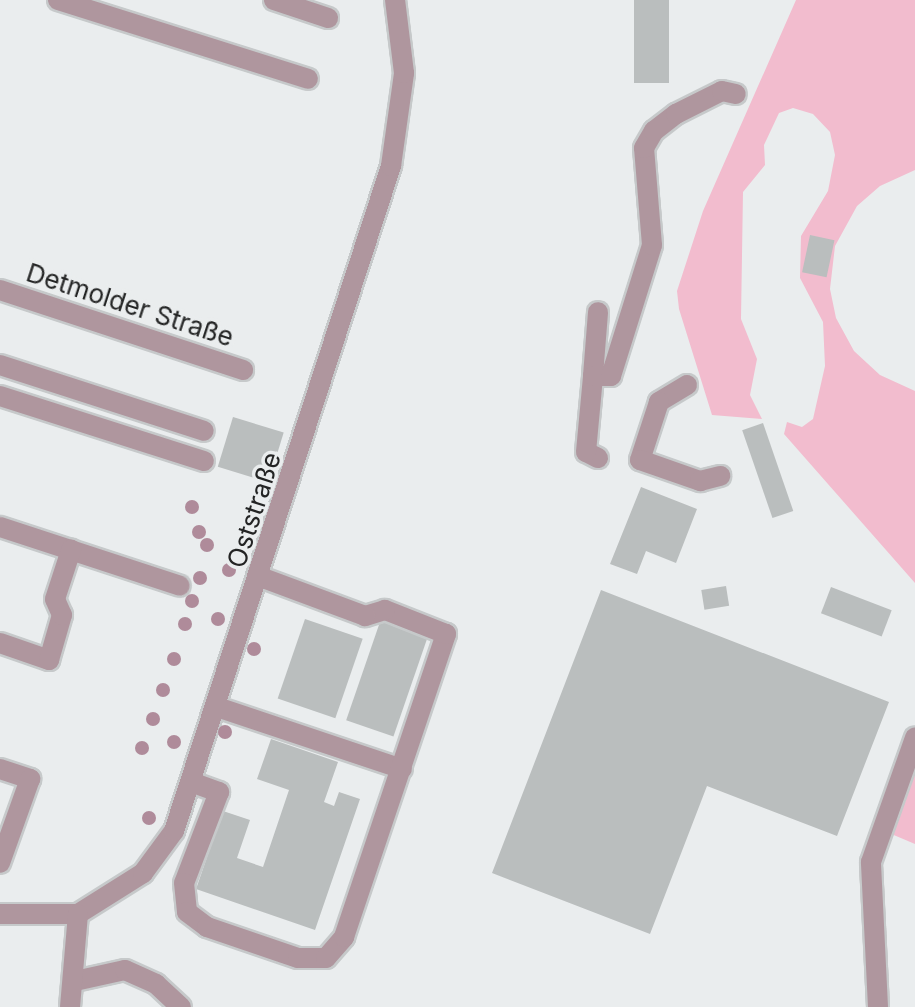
<!DOCTYPE html>
<html>
<head>
<meta charset="utf-8">
<style>
  body { margin:0 }
  #map { position:relative; width:915px; height:1007px; overflow:hidden; background:#eaedee; font-family:Inter,sans-serif }
  div>[style] { position:absolute }
  [style*='--x'] { left:calc(var(--x)*1px); top:calc(var(--y)*1px); width:calc(var(--w)*1px); rotate:calc(var(--a)*1deg) }
  .green>* { inset:0; background:#f2bcce }
  .building>* { inset:0; background:#babebe; transform-origin:0 0 }
  .roads { filter:drop-shadow(2px 0 #c6c9ca) drop-shadow(-2px 0 #c6c9ca) drop-shadow(0 2px #c6c9ca) drop-shadow(0 -2px #c6c9ca) }
  .minor>* { height:20px; margin:-10px; padding:0 10px; transform-origin:10px; border-radius:10px; background:#af969e }
  .trees>* { width:14px; height:14px; margin:-7px; border-radius:50%; background:#af8b9a }
  span { translate:-50% -50%; white-space:nowrap; text-align:center; line-height:1.15; -webkit-text-stroke:7px #eaedee; paint-order:stroke }
  .street-label { font-size:26px; color:#232424 }
</style>
</head>
<body>
<div id="map">
  <div class="green">
    <i style="clip-path:polygon(796px 0,915px 0,915px 170px,880px 186px,857px 206px,835px 246px,830px 289px,836px 318px,854px 351px,880px 375px,915px 391px,915px 583px,784px 434px,787px 422px,802px 427px,813px 419px,825px 366px,823px 322px,800px 278px,801px 236px,828px 191px,835px 155px,830px 132px,813px 114px,793px 108px,779px 113px,764px 145px,765px 165px,743px 192px,741px 319px,757px 359px,750px 395px,762px 419px,712px 415px,679px 309px,677px 291px,703px 211px)"></i>
    <i style="clip-path:polygon(915px 770px,915px 844px,889px 833px)"></i>
  </div>
  <div class="building">
    <i style="left:634px;top:0;width:35px;height:83px"></i>
    <i style="left:810px;top:235px;width:25px;height:38px;rotate:12deg"></i>
    <i style="left:233px;top:417px;width:53px;height:52px;rotate:17deg"></i>
    <i style="left:763px;top:423px;width:93px;height:22px;rotate:71deg"></i>
    <i style="clip-path:polygon(641px 487px,697px 509px,676px 563px,646px 551px,637px 574px,610px 564px)"></i>
    <i style="left:726px;top:586px;width:20px;height:25px;rotate:81deg"></i>
    <i style="left:831px;top:587px;width:65px;height:28px;rotate:21deg"></i>
    <i style="clip-path:polygon(601px 590px,889px 702px,837px 836px,707px 786px,650px 934px,492px 873px)"></i>
    <i style="left:305px;top:619px;width:61px;height:84px;rotate:19deg"></i>
    <i style="left:381px;top:619px;width:50px;height:107px;rotate:19deg"></i>
    <i style="clip-path:polygon(271px 739px,338px 762px,324px 802px,334px 806px,339px 792px,360px 799px,315px 930px,196px 889px,223px 811px,250px 820px,237px 858px,263px 867px,289px 790px,257px 779px)"></i>
  </div>
  <div class="roads">
    <div class="minor">
      <i style="--x:58;--y:0;--w:262;--a:17.5"></i>
      <i style="--x:274;--y:0;--w:57;--a:18.4"></i>
      <i style="--x:0;--y:290;--w:256;--a:18.2"></i>
      <i style="--x:0;--y:365;--w:214;--a:17.9"></i>
      <i style="--x:593;--y:376;--w:64;--a:-85.5"></i>
      <i style="--x:687;--y:385;--w:33;--a:149"></i>
      <i style="--x:659;--y:402;--w:61;--a:108.1"></i>
      <i style="--x:640;--y:460;--w:64;--a:19.3"></i>
      <i style="--x:700;--y:481;--w:21;--a:-14"></i>
      <i style="--x:0;--y:396;--w:214;--a:17.7"></i>
      <i style="--x:598;--y:458;--w:13;--a:-153"></i>
      <i style="--x:586;--y:452;--w:76;--a:-84.7"></i>
      <i style="--x:593;--y:376;--w:18;--a:0"></i>
      <i style="--x:611;--y:376;--w:137;--a:-72.6"></i>
      <i style="--x:652;--y:245;--w:97;--a:-94.7"></i>
      <i style="--x:644;--y:148;--w:20;--a:-60"></i>
      <i style="--x:654;--y:131;--w:28;--a:-38"></i>
      <i style="--x:676;--y:114;--w:51;--a:-26.6"></i>
      <i style="--x:722;--y:91;--w:14;--a:12"></i>
      <i style="--x:0;--y:527;--w:189;--a:18.1"></i>
      <i style="--x:0;--y:643;--w:52;--a:19.1"></i>
      <i style="--x:49;--y:660;--w:47;--a:-73.9"></i>
      <i style="--x:62;--y:615;--w:17;--a:-114"></i>
      <i style="--x:55;--y:599;--w:52;--a:-71.9"></i>
      <i style="--x:217;--y:707;--w:195;--a:18.5"></i>
      <i style="--x:0;--y:769;--w:32;--a:18"></i>
      <i style="--x:30;--y:779;--w:89;--a:109.7"></i>
      <i style="--x:191;--y:782;--w:30;--a:20"></i>
      <i style="--x:219;--y:792;--w:97;--a:111"></i>
      <i style="--x:184;--y:883;--w:29;--a:84"></i>
      <i style="--x:187;--y:912;--w:25;--a:37"></i>
      <i style="--x:207;--y:927;--w:96;--a:18.8"></i>
      <i style="--x:298;--y:958;--w:28;--a:0"></i>
      <i style="--x:326;--y:958;--w:28;--a:-49"></i>
      <i style="--x:344;--y:937;--w:320;--a:-71.4"></i>
      <i style="--x:446;--y:634;--w:66;--a:-158.5"></i>
      <i style="--x:385;--y:610;--w:21;--a:163"></i>
      <i style="--x:365;--y:616;--w:112;--a:-159.6"></i>
      <i style="--x:0;--y:914;--w:78;--a:0"></i>
      <i style="--x:78;--y:914;--w:77;--a:-32.2"></i>
      <i style="--x:143;--y:873;--w:52;--a:-53.6"></i>
      <i style="--x:174;--y:831;--w:700;--a:-71.93"></i>
      <i style="--x:391;--y:166;--w:94;--a:-82"></i>
      <i style="--x:404;--y:73;--w:74;--a:-97"></i>
      <i style="--x:75;--y:981;--w:51;--a:-12.4"></i>
      <i style="--x:125;--y:970;--w:34;--a:24"></i>
      <i style="--x:156;--y:984;--w:34;--a:43"></i>
      <i style="--x:70;--y:1007;--w:93;--a:-85.1"></i>
      <i style="--x:878;--y:1007;--w:145;--a:-92.8"></i>
      <i style="--x:871;--y:862;--w:132;--a:-70.5"></i>
    </div>
  </div>
  <div class="trees">
    <i style="left:192px;top:507px"></i>
    <i style="left:199px;top:532px"></i>
    <i style="left:207px;top:545px"></i>
    <i style="left:229px;top:570px"></i>
    <i style="left:200px;top:578px"></i>
    <i style="left:192px;top:601px"></i>
    <i style="left:218px;top:619px"></i>
    <i style="left:185px;top:624px"></i>
    <i style="left:254px;top:649px"></i>
    <i style="left:174px;top:659px"></i>
    <i style="left:163px;top:690px"></i>
    <i style="left:153px;top:719px"></i>
    <i style="left:225px;top:732px"></i>
    <i style="left:174px;top:742px"></i>
    <i style="left:142px;top:748px"></i>
    <i style="left:149px;top:818px"></i>
  </div>
  <div class="street-label">
    <span style="left:130px;top:305px;rotate:18deg">Detmolder Straße</span>
    <span style="left:254px;top:510px;rotate:-72deg">Oststraße</span>
  </div>
</div>
</body>
</html>
